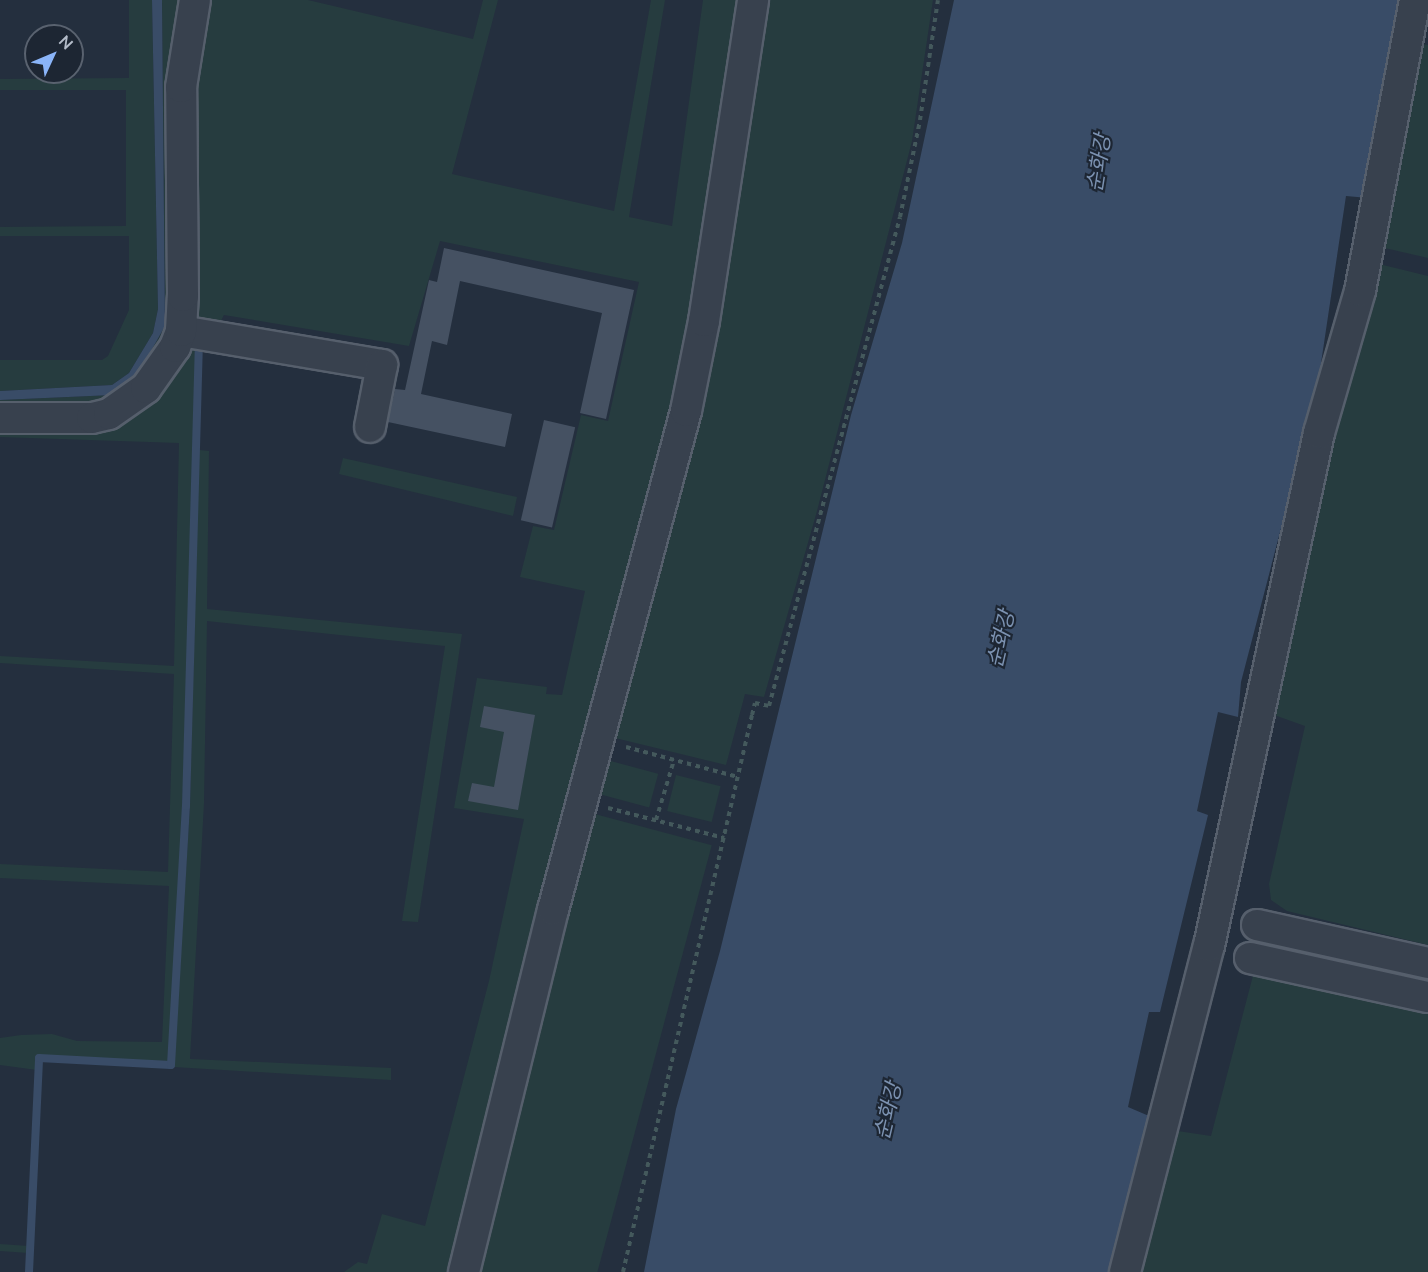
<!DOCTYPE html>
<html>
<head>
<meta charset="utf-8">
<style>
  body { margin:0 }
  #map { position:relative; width:1428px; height:1272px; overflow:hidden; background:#242f3e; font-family:"Nunito Sans","Noto Sans KR",sans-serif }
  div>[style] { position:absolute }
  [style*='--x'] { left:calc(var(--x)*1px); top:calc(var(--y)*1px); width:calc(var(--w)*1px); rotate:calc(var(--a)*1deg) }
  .green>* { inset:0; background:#263c3f; transform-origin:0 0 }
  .water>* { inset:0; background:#394c67 }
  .stream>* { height:8px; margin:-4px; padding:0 4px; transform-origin:4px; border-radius:4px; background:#394c67 }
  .building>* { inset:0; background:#455162; transform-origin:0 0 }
  .path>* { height:4px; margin-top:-2px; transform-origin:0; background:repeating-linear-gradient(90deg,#44595c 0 4.5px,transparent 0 9px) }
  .roads { filter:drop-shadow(2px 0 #565f6c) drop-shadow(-2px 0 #565f6c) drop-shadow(0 2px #565f6c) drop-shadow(0 -2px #565f6c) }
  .minor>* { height:30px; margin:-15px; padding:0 15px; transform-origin:15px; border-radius:15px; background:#38414e }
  span { translate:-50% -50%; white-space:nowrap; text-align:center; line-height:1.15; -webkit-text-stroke:4.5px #1d2633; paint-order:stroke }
  .water-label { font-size:21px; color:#7c92b1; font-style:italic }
  .north { position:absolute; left:24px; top:24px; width:60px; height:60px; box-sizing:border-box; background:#1d2633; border:2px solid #59626f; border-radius:50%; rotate:46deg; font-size:16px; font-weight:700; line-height:24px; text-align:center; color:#b4bcc9 }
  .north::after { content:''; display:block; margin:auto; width:21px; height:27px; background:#8ab4f8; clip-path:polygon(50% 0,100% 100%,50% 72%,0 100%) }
</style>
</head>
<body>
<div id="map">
  <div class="green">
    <i style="clip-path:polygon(129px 0,152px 0,158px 309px,153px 333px,129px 373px,112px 385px,0 391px,0 360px,102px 360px,108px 356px,129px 310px,129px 236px,0 236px,0 227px,126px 226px,126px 90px,0 90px,0 79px,129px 78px)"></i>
    <i style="clip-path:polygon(162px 0,189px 0,172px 330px,123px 399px,0 413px,0 400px,113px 395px,142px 367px,165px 326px)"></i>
    <i style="clip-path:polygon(200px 0,308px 0,473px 39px,483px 0,498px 0,452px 174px,614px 211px,651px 0,665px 0,629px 217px,672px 226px,703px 0,744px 0,676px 417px,452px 1272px,344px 1272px,358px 1262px,367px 1264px,382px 1214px,425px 1226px,489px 981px,524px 819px,454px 808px,477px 678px,547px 687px,546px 694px,562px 695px,585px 591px,520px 577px,533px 526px,554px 530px,581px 415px,608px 421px,639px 282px,440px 241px,409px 346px,224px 315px,217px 328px,198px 324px,190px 309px,188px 98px)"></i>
    <i style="clip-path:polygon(762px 0,933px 0,912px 141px,817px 511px,764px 697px,745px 694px,726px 765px,611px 737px)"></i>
    <i style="clip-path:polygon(1417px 43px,1428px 45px,1428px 258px,1376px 246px)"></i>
    <i style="clip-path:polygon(1375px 263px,1428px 276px,1428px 945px,1287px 911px,1271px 900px,1269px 884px,1305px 726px,1266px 712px)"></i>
    <i style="clip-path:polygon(197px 347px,180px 883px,169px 1063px,38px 1057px,37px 1070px,0 1065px,0 1038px,21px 1035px,52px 1034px,77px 1041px,162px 1042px,169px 886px,0 878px,0 864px,168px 872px,174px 674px,0 663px,0 656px,174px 666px,179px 443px,0 437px,0 427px,76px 427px)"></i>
    <i style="clip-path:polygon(199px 450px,209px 451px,207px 609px,462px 634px,418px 922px,402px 921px,445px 646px,207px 621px,204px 803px,190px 1059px,391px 1068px,391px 1080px,174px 1067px,190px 805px)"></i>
    <i style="clip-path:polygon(343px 458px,517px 497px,513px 516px,339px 474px)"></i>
    <i style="left:607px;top:760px;width:53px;height:35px;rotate:15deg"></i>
    <i style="left:676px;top:775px;width:46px;height:37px;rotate:14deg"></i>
    <i style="left:591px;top:813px;width:125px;height:473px;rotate:15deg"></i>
    <i style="clip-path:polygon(1272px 940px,1354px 954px,1351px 966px,1276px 948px)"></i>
    <i style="left:1380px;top:960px;width:49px;height:12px;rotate:13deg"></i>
    <i style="clip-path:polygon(1255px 968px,1428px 1006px,1428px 1272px,1134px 1272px,1171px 1130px,1211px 1136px)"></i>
    <i style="left:0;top:1244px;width:29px;height:7px;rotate:4deg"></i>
  </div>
  <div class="water">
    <i style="clip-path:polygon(152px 0,162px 0,165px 326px,142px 367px,113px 395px,0 400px,0 391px,112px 385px,129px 373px,153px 333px,158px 309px)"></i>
    <i style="clip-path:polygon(954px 0,1402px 0,1368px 198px,1346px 196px,1317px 390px,1241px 682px,1238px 717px,1218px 712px,1197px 811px,1208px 815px,1160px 1012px,1149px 1012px,1128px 1107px,1149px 1116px,1111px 1272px,644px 1272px,676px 1109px,720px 951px,851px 415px,902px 243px)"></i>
  </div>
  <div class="stream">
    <i style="--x:29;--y:1272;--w:214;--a:-87.3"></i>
    <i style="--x:39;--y:1058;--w:132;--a:3"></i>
    <i style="--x:171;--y:1065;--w:259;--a:-86.7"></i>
    <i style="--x:186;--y:806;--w:457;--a:-88.4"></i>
  </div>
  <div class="building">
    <i style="clip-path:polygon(444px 248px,634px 290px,606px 419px,580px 413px,602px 313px,460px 281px,447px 345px,432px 341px,421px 394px,512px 414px,505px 447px,388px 422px,395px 389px,405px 390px,429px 280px,437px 282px)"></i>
    <i style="left:544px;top:420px;width:32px;height:103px;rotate:13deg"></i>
    <i style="clip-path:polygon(484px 706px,535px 715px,518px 810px,468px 801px,472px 783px,494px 787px,504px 732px,480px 727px)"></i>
  </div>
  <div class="path">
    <i style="--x:626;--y:747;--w:116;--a:15"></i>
    <i style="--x:608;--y:808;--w:120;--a:14.5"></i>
    <i style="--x:656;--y:820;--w:63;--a:-73.3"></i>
    <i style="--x:623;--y:1272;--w:572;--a:-76.96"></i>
    <i style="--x:752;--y:715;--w:12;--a:-76"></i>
    <i style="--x:755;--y:703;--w:14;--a:12"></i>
    <i style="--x:769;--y:706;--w:506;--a:-75"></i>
    <i style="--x:900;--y:217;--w:99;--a:-78.3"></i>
    <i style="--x:920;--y:120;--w:121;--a:-81.5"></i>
  </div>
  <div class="roads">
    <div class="minor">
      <i style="--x:181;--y:331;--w:204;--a:9.6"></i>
      <i style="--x:382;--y:365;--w:63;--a:101"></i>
      <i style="--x:0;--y:418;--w:92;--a:0"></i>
      <i style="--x:92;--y:418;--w:17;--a:-13"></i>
      <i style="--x:109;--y:414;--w:45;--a:-35.1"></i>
      <i style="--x:146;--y:388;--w:50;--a:-54.7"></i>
      <i style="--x:175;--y:347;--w:17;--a:-69"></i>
      <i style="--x:181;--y:331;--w:35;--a:-87"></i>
      <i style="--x:183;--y:296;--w:209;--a:-90.5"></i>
      <i style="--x:181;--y:87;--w:88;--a:-80.9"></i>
      <i style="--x:1257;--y:925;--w:175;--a:12.5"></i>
      <i style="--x:1250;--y:958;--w:182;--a:12.4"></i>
      <i style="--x:464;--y:1272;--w:373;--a:-76.2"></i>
      <i style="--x:553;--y:910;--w:516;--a:-75.08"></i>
      <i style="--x:686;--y:411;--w:92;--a:-78.7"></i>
      <i style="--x:704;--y:321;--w:325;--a:-81.3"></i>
      <i style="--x:1125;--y:1272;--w:337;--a:-75.6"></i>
      <i style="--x:1209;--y:946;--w:525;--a:-77.9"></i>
      <i style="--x:1319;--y:433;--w:148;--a:-73.9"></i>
      <i style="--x:1360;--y:291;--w:296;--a:-79.3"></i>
    </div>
  </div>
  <div class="water-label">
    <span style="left:1099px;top:163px;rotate:-81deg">순화강</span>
    <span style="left:1001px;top:639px;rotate:-77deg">순화강</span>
    <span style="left:888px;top:1111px;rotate:-77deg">순화강</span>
  </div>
  <div class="north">N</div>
</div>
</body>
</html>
